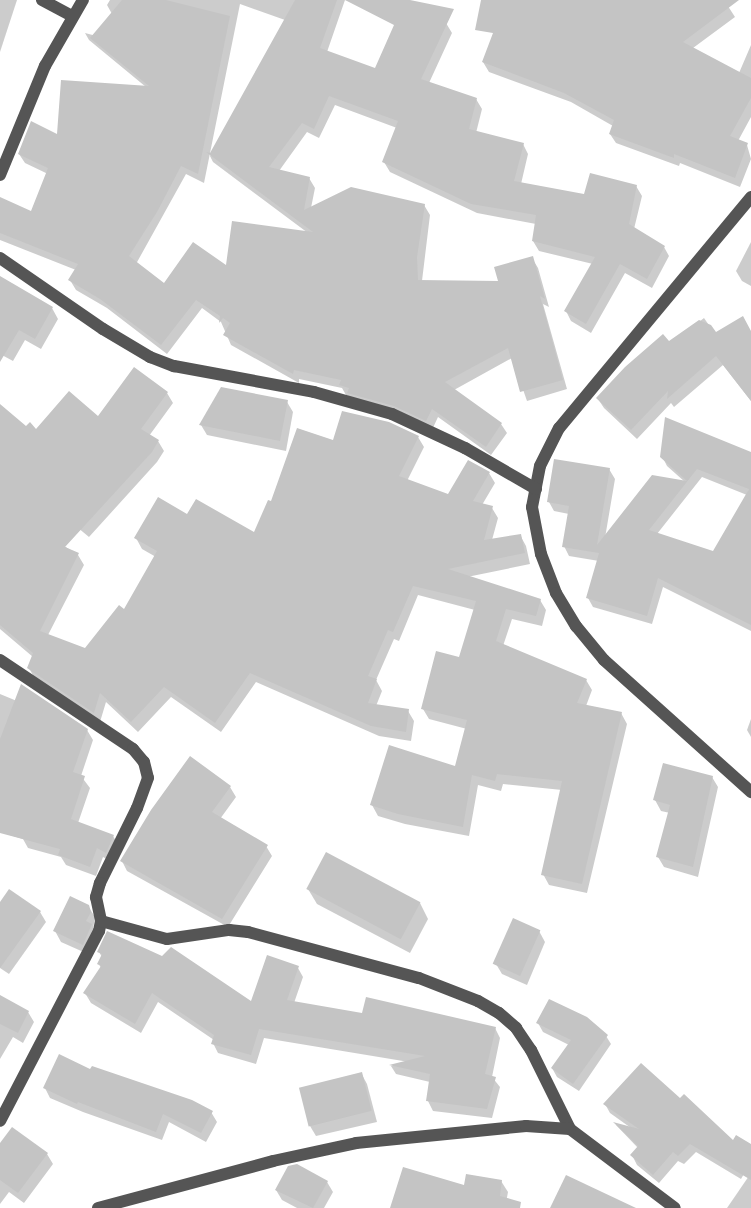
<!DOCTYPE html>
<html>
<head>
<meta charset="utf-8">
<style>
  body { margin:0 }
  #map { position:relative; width:751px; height:1208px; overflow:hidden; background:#fff; font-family:Barlow,sans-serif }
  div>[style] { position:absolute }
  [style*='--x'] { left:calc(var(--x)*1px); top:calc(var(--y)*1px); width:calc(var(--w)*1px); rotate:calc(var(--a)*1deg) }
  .shadow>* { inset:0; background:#0003 }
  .building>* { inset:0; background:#c4c4c4; transform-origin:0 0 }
  .minor>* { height:12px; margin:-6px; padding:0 6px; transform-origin:6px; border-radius:6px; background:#555 }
  .tertiary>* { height:12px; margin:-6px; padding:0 6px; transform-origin:6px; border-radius:6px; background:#555 }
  span { translate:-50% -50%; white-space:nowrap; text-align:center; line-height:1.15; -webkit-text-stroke:6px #fff; paint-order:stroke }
</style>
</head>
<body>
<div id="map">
  <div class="shadow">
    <i style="clip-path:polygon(0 0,17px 0,0 52px)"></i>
    <i style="clip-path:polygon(evenodd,110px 0,345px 0,327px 52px,376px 70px,446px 23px,452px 33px,429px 83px,476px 99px,482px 109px,476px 133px,523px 144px,528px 154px,521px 184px,585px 196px,636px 186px,642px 196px,634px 229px,664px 247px,669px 256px,652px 288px,625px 273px,591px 333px,571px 321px,566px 311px,593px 264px,539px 251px,533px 241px,536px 224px,477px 213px,390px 172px,384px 162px,397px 128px,335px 105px,319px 138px,307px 132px,279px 171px,309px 178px,315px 188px,311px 208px,424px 205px,430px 215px,422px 281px,500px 282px,532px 258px,538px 268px,549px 307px,543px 304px,567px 389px,527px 401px,512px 358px,454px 390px,501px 424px,507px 433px,491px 455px,438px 417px,432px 430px,346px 395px,342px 388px,299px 379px,299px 383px,231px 345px,221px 322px,202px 308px,167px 354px,107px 308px,76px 290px,70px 280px,76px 270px,0 240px,0 198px,32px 213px,48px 174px,25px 163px,19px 154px,59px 136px,146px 87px,89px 40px,85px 33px,108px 39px,112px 14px,107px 5px,110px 0,240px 4px,285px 20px,210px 156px,213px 162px,308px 233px,227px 268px,164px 285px,136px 264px,186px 174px,204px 183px,240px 4px)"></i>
    <i style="clip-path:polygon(515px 0,724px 0,735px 17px,693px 48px,739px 73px,751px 45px,751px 117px,738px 141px,747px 145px,751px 159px,740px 187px,680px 163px,679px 166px,616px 143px,610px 134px,613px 126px,571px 102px,489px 72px,483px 62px)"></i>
    <i style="clip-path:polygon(751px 242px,751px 286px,742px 281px,736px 271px)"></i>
    <i style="clip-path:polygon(0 278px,52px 308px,58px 319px,41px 349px,25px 340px,13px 361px,0 354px)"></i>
    <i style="clip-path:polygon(704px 318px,715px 334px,751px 333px,751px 401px,723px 365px,674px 407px,671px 403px,637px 439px,604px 408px,598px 399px)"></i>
    <i style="clip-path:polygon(167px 393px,173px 403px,149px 436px,158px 441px,164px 451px,157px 462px,89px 537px,0 463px,0 406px,26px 428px,36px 432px,98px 419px)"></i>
    <i style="clip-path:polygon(287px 402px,293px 412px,286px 451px,207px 435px,201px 425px)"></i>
    <i style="clip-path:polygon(418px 437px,424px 447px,407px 481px,449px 495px,489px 473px,495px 483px,482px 505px,492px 508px,498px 518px,492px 540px,520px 535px,526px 546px,530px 564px,467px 577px,540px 600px,546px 610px,542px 626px,512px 619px,503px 646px,586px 680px,592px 690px,586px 706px,621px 713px,627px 724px,587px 893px,549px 885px,543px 874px,562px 790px,503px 784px,501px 791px,478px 785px,469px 836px,405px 824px,378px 816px,372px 805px,456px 768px,467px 729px,429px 719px,423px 709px,460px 659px,475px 610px,418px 595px,399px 641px,394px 639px,376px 680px,382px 691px,376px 706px,408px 711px,414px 721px,411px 741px,379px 736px,256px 682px,221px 732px,171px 697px,138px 732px,106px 702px,100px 722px,35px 679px,29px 668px,33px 657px,0 629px,0 504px,78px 555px,84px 565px,48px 635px,86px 650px,124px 612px,156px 557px,142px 549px,136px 538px,187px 516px,254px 535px,272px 503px,334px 442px)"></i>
    <i style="clip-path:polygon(751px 454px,751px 484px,747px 495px,702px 477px,657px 534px,713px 553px,751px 524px,751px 631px,663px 587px,652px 624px,593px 607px,588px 598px,599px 561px,569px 556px,564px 546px,569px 514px,554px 511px,549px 502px,609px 469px,615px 479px,605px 538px,685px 482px,667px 466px,662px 456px)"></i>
    <i style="clip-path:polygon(0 694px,87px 730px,93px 740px,81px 776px,90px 788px,78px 823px,113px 836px,119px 846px,112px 862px,103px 857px,96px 876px,66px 865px,61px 857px,28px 848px,23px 839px,0 832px)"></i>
    <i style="clip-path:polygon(751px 719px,751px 737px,747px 730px)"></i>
    <i style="clip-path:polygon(712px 777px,718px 787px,698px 877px,664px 867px,658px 857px,670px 813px,661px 811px,655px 800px)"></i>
    <i style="clip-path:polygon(230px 787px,236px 797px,220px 819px,266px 846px,272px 856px,228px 927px,127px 871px,122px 861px)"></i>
    <i style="clip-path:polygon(308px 889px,420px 903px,428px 919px,410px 953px,317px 904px)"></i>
    <i style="clip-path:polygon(0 904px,40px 912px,46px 922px,9px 974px,0 968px)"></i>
    <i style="clip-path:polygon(88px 906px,95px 917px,93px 929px,97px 936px,88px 954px,61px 942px,55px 931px)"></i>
    <i style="clip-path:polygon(539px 931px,545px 942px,527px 985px,502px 974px,496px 964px)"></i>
    <i style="clip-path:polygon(99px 952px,252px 1003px,298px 968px,303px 977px,294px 1003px,363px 1015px,495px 1028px,500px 1038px,492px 1077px,500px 1087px,492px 1118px,433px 1111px,428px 1101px,430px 1082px,396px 1074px,391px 1066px,409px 1062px,264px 1038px,256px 1064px,218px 1053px,213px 1043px,214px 1040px,158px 1002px,141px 1033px,91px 1003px,85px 993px,101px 968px,99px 964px,102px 957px)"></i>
    <i style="clip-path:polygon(0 997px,28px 1012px,34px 1022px,23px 1043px,13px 1037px,0 1059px)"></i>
    <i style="clip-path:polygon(538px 1023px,606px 1036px,611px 1044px,579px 1091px,557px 1077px,552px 1068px,569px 1045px,543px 1032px)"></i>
    <i style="clip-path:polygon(91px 1071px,211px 1112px,217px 1122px,206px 1142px,169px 1122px,162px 1140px,83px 1112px,50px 1098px,45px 1088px)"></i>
    <i style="clip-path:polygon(361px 1073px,367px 1084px,377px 1122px,316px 1136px,310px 1126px)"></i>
    <i style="clip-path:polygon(680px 1100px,751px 1162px,741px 1179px,696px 1152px,684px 1164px,678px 1161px,659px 1183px,637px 1165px,632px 1155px,638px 1148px,616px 1125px,631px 1128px,610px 1113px,605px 1104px)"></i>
    <i style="clip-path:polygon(0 1147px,47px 1154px,53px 1164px,24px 1203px,9px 1192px,0 1204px)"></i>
    <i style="clip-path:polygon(751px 1173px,751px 1208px,727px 1208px)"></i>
    <i style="clip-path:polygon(501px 1181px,508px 1192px,505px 1208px,392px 1208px)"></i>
    <i style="clip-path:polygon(327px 1182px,333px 1192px,324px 1208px,297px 1208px,282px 1200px,276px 1190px)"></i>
  </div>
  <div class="building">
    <i style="clip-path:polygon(122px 0,166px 0,230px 16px,198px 174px,181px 166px,157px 212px,129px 256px,164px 283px,193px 242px,226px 265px,232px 221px,313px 232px,206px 152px,210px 153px,295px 0,337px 0,320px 48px,375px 68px,394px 25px,345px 0,410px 0,454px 9px,421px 79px,477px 98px,469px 129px,524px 143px,514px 181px,584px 194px,590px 173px,637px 185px,629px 224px,665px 246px,647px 279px,620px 264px,586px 324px,564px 311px,595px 257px,532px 241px,536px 215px,471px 204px,382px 162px,398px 121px,329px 96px,314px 129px,302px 123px,269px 167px,310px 177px,304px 210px,351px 187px,425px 204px,417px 257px,418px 280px,498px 281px,494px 267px,533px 256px,545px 299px,540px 296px,563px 380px,520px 392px,508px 348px,445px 382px,502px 423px,486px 447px,432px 409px,426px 421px,394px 406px,347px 393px,349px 388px,339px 385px,341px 380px,294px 370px,293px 374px,223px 335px,230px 323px,223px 318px,219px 323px,220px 316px,196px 300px,161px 345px,100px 299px,68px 280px,78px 264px,0 233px,0 197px,31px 211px,48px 168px,18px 154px,31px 121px,57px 134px,61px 80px,149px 86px,90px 38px)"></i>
    <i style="clip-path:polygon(481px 0,739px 0,683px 42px,751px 78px,751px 98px,730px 136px,748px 143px,735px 178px,674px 154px,674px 158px,609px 134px,614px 120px,564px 93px,482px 62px,493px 33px,475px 30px)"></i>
    <i style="clip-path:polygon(0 276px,53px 307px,35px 339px,19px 330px,0 362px)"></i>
    <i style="clip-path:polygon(743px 316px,751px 331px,751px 401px,716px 356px,667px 399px,668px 391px,631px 430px,596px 398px,625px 367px,663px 334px,669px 341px,699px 320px,711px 325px,716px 332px)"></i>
    <i style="clip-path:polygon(134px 367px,168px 392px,141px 429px,159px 440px,152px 452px,65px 547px,79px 553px,40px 631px,85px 648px,119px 605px,124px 609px,157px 551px,134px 538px,158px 497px,187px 514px,196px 499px,254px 532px,268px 500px,271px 501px,297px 428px,333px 440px,342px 411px,389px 422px,419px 436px,399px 476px,448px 494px,468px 460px,490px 472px,473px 501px,493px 506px,484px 540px,521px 534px,525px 553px,448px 569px,541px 599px,536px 616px,506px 609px,496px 641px,587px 679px,577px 703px,622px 712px,582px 884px,541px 875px,562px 781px,497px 774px,495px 781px,472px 775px,463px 827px,398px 814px,370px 805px,389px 745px,455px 766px,467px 720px,421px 709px,436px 651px,459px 657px,476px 601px,413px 586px,393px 632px,388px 630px,368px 676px,377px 679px,368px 703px,409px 709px,406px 732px,371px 726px,250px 673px,215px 723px,164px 687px,131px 722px,100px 693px,94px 713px,27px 668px,33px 653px,0 625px,0 404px,26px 426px,30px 422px,36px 429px,69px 391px,98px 416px)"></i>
    <i style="clip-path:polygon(221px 387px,288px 400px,280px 441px,199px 425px)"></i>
    <i style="clip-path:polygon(evenodd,665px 417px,751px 452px,751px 625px,658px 578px,647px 616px,586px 598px,599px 553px,562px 547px,569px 506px,547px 502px,554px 459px,610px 468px,597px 545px,652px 475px,687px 481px,660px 457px,665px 417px,697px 469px,749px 489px,713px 551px,649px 530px,697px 469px)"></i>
    <i style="clip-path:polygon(21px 684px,88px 729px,73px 772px,85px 776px,71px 819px,114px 835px,106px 853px,97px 848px,90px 867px,58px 855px,60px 849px,0 833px,0 739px)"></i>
    <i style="clip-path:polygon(190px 756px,231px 786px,212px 812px,268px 845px,222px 919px,120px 861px,151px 810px)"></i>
    <i style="clip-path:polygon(663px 763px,713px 776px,693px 867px,656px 857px,670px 805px,653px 800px)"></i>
    <i style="left:326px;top:852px;width:107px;height:42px;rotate:28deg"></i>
    <i style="clip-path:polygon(9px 889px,41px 911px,0 968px,0 902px)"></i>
    <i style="clip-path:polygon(70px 896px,89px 905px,91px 912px,86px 921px,92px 924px,83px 945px,53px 931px)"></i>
    <i style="left:513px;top:918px;width:30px;height:50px;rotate:24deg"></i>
    <i style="clip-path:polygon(107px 931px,162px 956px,171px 947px,251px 1001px,267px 955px,299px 966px,287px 1000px,362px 1013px,366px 997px,496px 1027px,485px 1074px,496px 1077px,487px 1109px,426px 1101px,430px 1074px,389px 1065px,425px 1056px,259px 1029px,251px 1055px,211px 1044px,214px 1035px,152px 993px,135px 1024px,83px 993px,101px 966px,97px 964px,102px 954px,97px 952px)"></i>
    <i style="clip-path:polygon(0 995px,29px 1011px,18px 1033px,0 1024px)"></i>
    <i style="clip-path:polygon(549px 999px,587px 1017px,608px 1035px,573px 1084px,551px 1068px,571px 1040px,536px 1023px)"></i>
    <i style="clip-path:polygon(59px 1054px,90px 1069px,92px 1066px,192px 1100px,213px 1111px,201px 1133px,163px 1114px,156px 1132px,78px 1102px,77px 1104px,43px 1088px)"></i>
    <i style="clip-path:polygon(641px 1063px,680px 1098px,684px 1094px,733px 1140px,736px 1135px,751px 1144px,751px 1180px,690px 1144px,678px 1156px,673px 1152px,653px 1175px,630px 1155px,638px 1146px,613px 1122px,639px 1129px,603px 1104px)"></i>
    <i style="left:362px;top:1072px;width:40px;height:65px;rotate:76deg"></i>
    <i style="clip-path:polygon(12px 1127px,48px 1153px,18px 1193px,0 1180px,0 1143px)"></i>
    <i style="clip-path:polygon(297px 1164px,328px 1181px,313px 1208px,275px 1190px,288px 1166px)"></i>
    <i style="clip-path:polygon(403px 1167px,464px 1185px,466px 1174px,502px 1180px,500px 1196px,521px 1202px,520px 1208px,390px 1208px)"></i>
    <i style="clip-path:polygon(566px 1175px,636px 1208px,550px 1208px)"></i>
  </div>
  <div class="minor">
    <i style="--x:42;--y:0;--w:34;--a:28"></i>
    <i style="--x:751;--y:197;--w:300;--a:129.7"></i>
    <i style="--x:559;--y:428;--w:42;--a:116.6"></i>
    <i style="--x:540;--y:466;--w:42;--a:101"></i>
    <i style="--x:532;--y:507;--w:48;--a:79.2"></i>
    <i style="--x:541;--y:554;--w:42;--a:69"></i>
    <i style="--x:556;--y:593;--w:39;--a:59"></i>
    <i style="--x:576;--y:626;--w:44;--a:50.5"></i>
    <i style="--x:604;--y:660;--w:198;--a:41.9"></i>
    <i style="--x:0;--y:258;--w:125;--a:34.6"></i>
    <i style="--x:103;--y:329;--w:55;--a:30.8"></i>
    <i style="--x:150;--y:357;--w:26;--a:21"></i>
    <i style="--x:174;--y:366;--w:142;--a:10.5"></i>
    <i style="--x:314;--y:392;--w:81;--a:15.8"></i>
    <i style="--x:392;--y:414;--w:81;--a:25"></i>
    <i style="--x:465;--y:448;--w:82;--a:30"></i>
    <i style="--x:0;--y:660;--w:160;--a:33.8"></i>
    <i style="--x:133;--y:749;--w:17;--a:50"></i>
    <i style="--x:144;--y:762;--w:16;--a:76"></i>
    <i style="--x:148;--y:778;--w:32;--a:110"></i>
    <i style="--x:137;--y:808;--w:84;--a:116.3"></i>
    <i style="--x:100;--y:883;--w:15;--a:106"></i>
    <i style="--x:96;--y:897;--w:25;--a:78"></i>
    <i style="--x:101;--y:921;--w:10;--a:101"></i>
    <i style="--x:99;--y:931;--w:214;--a:117.5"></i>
    <i style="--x:101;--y:921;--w:68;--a:15.3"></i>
    <i style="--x:167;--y:939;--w:63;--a:-8.3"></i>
    <i style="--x:229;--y:930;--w:19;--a:6"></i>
    <i style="--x:248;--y:932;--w:177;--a:15.1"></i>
    <i style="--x:419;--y:978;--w:63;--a:21.3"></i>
    <i style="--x:478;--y:1001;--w:24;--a:30"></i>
    <i style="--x:499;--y:1013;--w:23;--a:41"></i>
    <i style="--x:516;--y:1028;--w:27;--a:56"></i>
    <i style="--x:531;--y:1050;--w:88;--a:63.7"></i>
    <i style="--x:570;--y:1129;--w:131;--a:37"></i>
    <i style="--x:98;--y:1208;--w:181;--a:-15"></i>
    <i style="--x:273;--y:1161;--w:85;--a:-12.2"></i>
    <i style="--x:356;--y:1143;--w:171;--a:-5.7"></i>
    <i style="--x:526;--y:1126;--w:44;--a:3.9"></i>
  </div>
  <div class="tertiary">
    <i style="--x:0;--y:175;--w:118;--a:-67.6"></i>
    <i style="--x:45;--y:66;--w:76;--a:-60.1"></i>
  </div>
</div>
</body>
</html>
